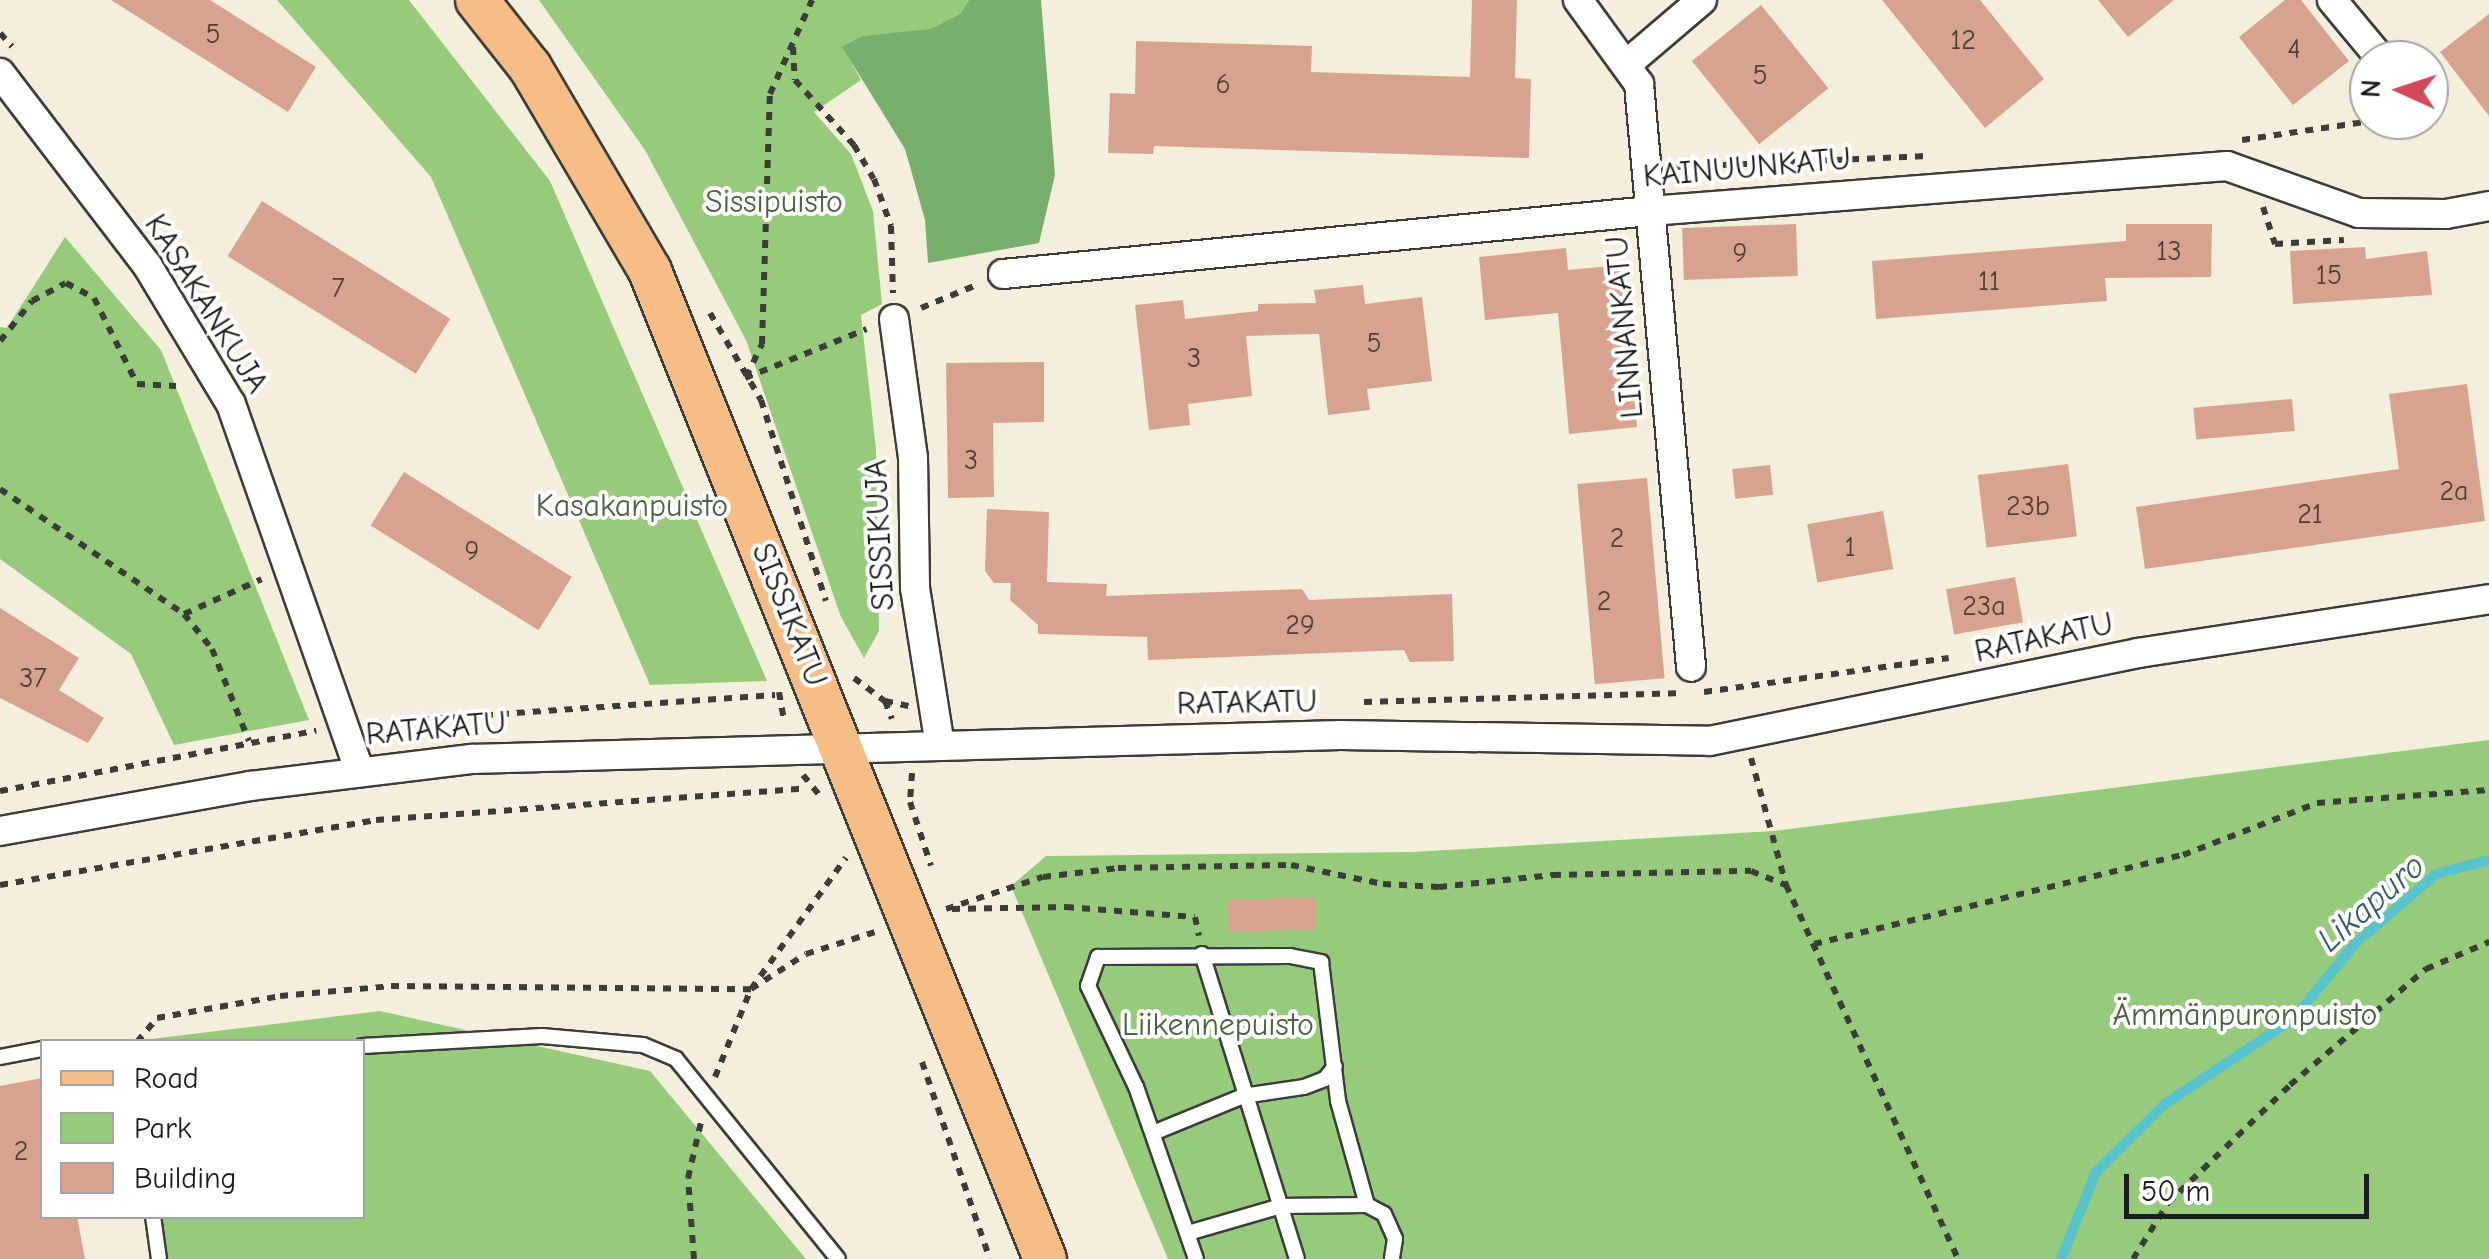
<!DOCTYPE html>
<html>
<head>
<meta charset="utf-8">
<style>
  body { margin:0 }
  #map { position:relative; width:2489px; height:1259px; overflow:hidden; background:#f4efdd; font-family:"Comic Neue",sans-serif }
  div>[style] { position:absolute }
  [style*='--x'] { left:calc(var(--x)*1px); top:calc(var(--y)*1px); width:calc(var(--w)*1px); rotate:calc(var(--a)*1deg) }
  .green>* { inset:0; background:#96cb7c }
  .forest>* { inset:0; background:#78af6c }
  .stream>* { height:10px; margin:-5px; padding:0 5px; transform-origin:5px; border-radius:5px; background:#56c3ce }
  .building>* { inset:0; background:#d8a38e; transform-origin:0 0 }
  .path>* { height:6px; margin-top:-3px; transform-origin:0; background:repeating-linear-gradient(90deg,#3c3c39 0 8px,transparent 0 16px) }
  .roads { filter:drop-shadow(2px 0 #3c3c39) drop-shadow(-2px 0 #3c3c39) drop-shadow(0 2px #3c3c39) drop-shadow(0 -2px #3c3c39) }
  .service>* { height:14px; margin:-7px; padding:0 7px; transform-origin:7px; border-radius:7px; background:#fff }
  .minor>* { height:28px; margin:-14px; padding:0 14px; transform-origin:14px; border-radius:14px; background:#fff }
  .primary>* { height:42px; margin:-21px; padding:0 21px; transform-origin:21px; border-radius:21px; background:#f6be86 }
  span { translate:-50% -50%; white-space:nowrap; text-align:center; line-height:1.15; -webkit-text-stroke:8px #fff; paint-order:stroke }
  .number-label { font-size:28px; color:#4b3e38 }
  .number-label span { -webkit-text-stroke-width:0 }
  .street-label { font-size:32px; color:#1c1c1c }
  .park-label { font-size:32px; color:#4d6242 }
  .water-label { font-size:35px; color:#335f63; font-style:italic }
  .legend { position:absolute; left:40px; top:1039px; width:325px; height:180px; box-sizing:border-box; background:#fff; border:2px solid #a4a4a4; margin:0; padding:12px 18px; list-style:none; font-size:30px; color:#1c1c1c }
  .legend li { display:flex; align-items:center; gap:20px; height:50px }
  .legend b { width:50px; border:2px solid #a4a4a4 }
  .north { position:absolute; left:2349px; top:40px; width:100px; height:100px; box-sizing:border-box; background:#fff; border:2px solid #a4a4a4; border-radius:50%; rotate:273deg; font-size:28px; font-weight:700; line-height:40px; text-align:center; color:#1c1c1c }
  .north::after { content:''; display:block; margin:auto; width:35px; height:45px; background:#d1495b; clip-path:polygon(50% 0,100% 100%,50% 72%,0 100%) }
  .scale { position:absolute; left:2124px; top:1174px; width:245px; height:45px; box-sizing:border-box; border:5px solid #1c1c1c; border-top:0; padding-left:12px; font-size:30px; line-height:35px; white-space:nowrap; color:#1c1c1c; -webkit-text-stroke:8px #fff; paint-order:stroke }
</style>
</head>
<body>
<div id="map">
  <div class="green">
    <i style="clip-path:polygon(277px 0,409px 0,550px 181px,767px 681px,650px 685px,431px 177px)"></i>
    <i style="clip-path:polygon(539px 0,969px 0,960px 14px,931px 30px,862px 36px,843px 47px,861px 80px,814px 112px,851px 154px,873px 211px,882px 304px,861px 315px,876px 449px,879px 631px,864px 658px,841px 617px,746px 340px,645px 150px)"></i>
    <i style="clip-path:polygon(65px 237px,161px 350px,309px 720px,174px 745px,131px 654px,0 559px,0 327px,7px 328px)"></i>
    <i style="clip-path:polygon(2489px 740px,2489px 1259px,1168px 1259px,1011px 886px,1046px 856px,1412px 852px,1774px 831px)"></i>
    <i style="clip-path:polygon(380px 1011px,650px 1071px,806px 1259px,157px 1259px,149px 1217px,362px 1216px,362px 1042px,126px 1042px)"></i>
  </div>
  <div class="forest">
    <i style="clip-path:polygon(969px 0,1041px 0,1055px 175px,1039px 243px,928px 263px,925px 220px,905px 149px,842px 47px,862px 36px,931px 29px,960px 14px)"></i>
  </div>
  <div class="stream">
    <i style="--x:2061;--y:1259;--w:94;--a:-68.1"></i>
    <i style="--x:2096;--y:1172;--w:97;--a:-44.6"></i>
    <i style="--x:2165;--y:1104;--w:154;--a:-33.6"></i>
    <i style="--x:2293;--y:1019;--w:97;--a:-50.4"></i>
    <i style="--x:2355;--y:944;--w:107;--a:-40.8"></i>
    <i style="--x:2436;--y:874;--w:55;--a:-14.8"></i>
  </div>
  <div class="building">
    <i style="clip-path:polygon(111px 0,210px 0,316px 67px,288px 112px)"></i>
    <i style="clip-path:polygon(1472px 0,1517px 0,1515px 78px,1531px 79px,1529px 158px,1154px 146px,1153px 154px,1108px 153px,1110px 93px,1135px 94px,1136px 41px,1312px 46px,1311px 72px,1470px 77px)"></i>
    <i style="clip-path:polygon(1882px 0,1980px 0,2044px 79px,1985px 128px)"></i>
    <i style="clip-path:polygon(2098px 0,2174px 0,2128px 37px)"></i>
    <i style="clip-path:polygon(2285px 0,2301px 0,2349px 61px,2293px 105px,2239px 37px)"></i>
    <i style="left:1761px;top:5px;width:107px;height:89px;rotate:51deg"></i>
    <i style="clip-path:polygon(2489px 14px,2489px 116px,2440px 52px)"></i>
    <i style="left:262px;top:201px;width:222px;height:65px;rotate:32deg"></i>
    <i style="left:1796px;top:224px;width:52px;height:114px;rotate:88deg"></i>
    <i style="clip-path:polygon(2126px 224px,2212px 224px,2211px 277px,2105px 278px,2107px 301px,1876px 319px,1872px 261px,2126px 241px)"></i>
    <i style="clip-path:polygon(2365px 247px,2366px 259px,2427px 251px,2432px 295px,2293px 304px,2290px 251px)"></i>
    <i style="clip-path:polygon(1566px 248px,1568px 270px,1621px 265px,1637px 427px,1569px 434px,1558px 313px,1485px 320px,1479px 257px)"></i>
    <i style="clip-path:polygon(1363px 285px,1365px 304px,1422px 297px,1432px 381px,1367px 389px,1370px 410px,1328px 415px,1319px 334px,1246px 336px,1252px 396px,1188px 404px,1190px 425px,1149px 430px,1135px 305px,1183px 300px,1185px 319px,1258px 311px,1258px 304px,1316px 303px,1314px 290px)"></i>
    <i style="clip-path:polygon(1044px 362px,1044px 422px,993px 423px,994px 497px,948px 498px,946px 363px)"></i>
    <i style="clip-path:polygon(2467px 384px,2485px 521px,2145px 569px,2136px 507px,2399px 469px,2389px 394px)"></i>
    <i style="left:2292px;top:399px;width:32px;height:99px;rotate:85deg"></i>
    <i style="left:2068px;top:464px;width:73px;height:91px;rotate:83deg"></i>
    <i style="left:1770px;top:465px;width:30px;height:38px;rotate:84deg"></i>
    <i style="left:404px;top:472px;width:198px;height:63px;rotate:32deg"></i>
    <i style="left:1647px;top:478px;width:201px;height:70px;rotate:85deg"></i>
    <i style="clip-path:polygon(987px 509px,1049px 512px,1047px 582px,1107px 584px,1106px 596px,1302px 589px,1309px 600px,1452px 594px,1454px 661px,1410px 662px,1404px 650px,1148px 660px,1147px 637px,1038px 634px,1038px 625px,1010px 600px,1011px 583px,994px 583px,985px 571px)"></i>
    <i style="left:1883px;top:511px;width:59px;height:77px;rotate:80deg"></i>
    <i style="left:2015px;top:577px;width:46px;height:70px;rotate:80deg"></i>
    <i style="clip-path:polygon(0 608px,79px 658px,59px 690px,104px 718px,88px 743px,0 698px)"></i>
    <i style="left:1315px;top:897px;width:32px;height:87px;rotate:88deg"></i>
    <i style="clip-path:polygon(42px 1078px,42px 1216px,77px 1216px,85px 1259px,0 1259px,0 1086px)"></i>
  </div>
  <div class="path">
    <i style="--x:0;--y:33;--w:18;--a:49"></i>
    <i style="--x:793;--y:47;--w:33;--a:87"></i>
    <i style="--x:795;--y:80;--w:88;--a:47.8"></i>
    <i style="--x:854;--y:145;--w:39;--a:60"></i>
    <i style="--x:874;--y:179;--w:50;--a:70.1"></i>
    <i style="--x:891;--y:226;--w:67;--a:88.3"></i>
    <i style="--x:2242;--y:140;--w:138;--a:-8.3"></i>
    <i style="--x:1675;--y:167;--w:253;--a:-2.5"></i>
    <i style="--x:2263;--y:207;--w:39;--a:72"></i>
    <i style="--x:2275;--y:244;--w:69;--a:-3.3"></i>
    <i style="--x:921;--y:308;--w:63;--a:-22.5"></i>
    <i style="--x:710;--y:313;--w:101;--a:59.6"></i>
    <i style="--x:761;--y:400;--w:211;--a:72.1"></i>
    <i style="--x:0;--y:341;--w:51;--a:-51.3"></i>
    <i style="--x:32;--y:301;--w:38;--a:-28"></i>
    <i style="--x:66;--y:283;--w:32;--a:28"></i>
    <i style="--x:94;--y:298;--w:96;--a:63.4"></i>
    <i style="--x:137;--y:384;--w:39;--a:3"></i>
    <i style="--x:746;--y:377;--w:37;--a:-64"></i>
    <i style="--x:762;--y:344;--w:250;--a:-88.2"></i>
    <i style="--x:770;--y:94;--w:103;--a:-65.9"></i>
    <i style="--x:745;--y:378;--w:131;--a:-21.9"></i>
    <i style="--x:0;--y:489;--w:222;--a:34.2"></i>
    <i style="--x:184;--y:614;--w:85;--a:-24.2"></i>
    <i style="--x:184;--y:614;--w:45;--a:51.3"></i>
    <i style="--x:212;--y:649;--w:99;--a:68.1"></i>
    <i style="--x:854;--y:678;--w:39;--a:37"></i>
    <i style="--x:885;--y:701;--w:19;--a:69"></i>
    <i style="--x:779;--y:692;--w:29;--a:80"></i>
    <i style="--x:1704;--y:692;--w:247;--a:-7.9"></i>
    <i style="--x:885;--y:701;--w:24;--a:12"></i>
    <i style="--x:1364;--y:702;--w:313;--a:-1.6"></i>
    <i style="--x:373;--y:723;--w:403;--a:-4"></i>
    <i style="--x:1751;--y:758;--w:132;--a:74.6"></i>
    <i style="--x:1786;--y:885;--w:412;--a:65.3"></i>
    <i style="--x:912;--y:773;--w:29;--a:94"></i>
    <i style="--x:910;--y:802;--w:67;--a:71.8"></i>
    <i style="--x:803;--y:775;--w:26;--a:51"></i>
    <i style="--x:0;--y:791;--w:322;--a:-10.8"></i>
    <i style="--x:0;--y:885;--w:382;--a:-9.8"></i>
    <i style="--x:376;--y:820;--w:432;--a:-4.2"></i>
    <i style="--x:946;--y:909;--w:102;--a:-18.3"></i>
    <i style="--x:1043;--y:877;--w:76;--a:-6.8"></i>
    <i style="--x:1118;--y:868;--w:173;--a:-1"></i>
    <i style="--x:1291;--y:865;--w:94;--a:11.7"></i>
    <i style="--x:1383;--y:884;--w:56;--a:3.1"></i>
    <i style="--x:1439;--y:887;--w:115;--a:-6"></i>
    <i style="--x:1553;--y:875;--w:198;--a:-1.2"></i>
    <i style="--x:1751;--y:871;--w:38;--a:22"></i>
    <i style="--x:952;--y:909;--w:114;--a:-1"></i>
    <i style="--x:1066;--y:907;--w:129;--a:4.4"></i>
    <i style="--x:1195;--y:917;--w:19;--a:78"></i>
    <i style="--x:1814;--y:944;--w:380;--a:-13.6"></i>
    <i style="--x:2183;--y:855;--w:144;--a:-21.2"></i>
    <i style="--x:2317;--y:803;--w:172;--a:-4.3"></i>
    <i style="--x:137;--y:1042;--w:31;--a:-50"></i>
    <i style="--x:157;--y:1018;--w:125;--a:-10.1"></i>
    <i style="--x:280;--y:996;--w:111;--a:-5.1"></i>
    <i style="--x:391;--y:986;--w:360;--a:0.5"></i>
    <i style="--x:751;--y:989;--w:162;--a:-54.1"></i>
    <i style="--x:922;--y:1062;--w:208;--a:71"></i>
    <i style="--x:715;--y:1077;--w:95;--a:-67.8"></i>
    <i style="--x:751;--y:989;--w:65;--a:-32.5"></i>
    <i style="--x:806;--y:954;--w:72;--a:-17.7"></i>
    <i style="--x:694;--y:1259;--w:81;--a:-94.2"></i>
    <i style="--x:688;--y:1178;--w:57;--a:-76.9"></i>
    <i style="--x:2133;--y:1259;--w:66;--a:-58"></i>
    <i style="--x:2168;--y:1203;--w:170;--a:-44"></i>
    <i style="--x:2290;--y:1085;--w:179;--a:-40.5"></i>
    <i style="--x:2426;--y:969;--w:69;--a:-23.2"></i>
  </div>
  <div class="roads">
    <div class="service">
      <i style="--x:1202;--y:954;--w:319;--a:72.7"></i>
      <i style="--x:362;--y:1046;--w:180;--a:-3.2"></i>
      <i style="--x:542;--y:1036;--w:101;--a:5.1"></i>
      <i style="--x:643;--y:1045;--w:36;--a:23"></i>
      <i style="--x:676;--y:1059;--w:257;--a:51"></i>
      <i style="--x:0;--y:1057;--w:43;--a:-10.8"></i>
      <i style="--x:1153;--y:1133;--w:97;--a:-22.3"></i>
      <i style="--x:1243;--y:1096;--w:62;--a:-8.4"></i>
      <i style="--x:1304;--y:1087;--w:22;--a:-21"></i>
      <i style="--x:1325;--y:1079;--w:16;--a:-52"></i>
      <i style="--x:153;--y:1216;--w:43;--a:82.1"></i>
      <i style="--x:1188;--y:1233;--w:97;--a:-16.2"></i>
      <i style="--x:1281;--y:1206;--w:86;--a:-0.7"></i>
      <i style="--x:1196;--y:1259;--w:182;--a:-109.2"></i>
      <i style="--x:1136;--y:1087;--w:112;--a:-115.4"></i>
      <i style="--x:1088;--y:986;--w:31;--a:-71"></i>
      <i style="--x:1098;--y:957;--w:192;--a:-0.3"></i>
      <i style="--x:1290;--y:956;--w:32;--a:11"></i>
      <i style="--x:1321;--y:962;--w:140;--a:83"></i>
      <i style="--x:1338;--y:1101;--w:108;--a:74.4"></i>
      <i style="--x:1367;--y:1205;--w:19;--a:28"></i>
      <i style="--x:1384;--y:1214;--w:27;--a:66"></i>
      <i style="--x:1395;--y:1239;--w:20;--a:99"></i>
    </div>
    <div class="minor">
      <i style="--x:1578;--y:0;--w:104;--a:54"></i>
      <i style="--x:1639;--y:84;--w:585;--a:84.9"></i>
      <i style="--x:2332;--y:0;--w:78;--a:50.2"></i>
      <i style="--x:1628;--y:63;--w:97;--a:-40.4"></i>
      <i style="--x:0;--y:73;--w:242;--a:52.6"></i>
      <i style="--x:147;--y:265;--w:162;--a:58.9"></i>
      <i style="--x:231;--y:404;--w:388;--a:70.7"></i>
      <i style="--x:1003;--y:274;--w:650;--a:-5.56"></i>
      <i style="--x:1650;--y:211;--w:579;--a:-4.46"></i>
      <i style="--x:2227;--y:166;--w:140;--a:19.6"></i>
      <i style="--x:2359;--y:213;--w:87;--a:0.7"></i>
      <i style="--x:2446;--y:214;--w:44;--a:-10.5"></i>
      <i style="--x:894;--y:319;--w:140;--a:82.2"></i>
      <i style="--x:913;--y:458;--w:130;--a:89.1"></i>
      <i style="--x:915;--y:588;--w:160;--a:81"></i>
      <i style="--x:0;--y:831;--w:255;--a:-10.2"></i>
      <i style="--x:251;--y:786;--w:222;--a:-7"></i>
      <i style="--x:471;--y:759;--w:870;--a:-1.58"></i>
      <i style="--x:1341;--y:735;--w:369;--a:0.9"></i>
      <i style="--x:1710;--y:741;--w:437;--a:-11.6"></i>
      <i style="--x:2138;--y:653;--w:355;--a:-8.7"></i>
    </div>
    <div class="primary">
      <i style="--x:477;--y:0;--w:85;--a:51.7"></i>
      <i style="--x:530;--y:67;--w:237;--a:59.5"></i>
      <i style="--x:650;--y:271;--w:1064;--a:68.21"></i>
    </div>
  </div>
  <div class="number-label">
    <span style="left:213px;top:34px">5</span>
    <span style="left:1963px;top:40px">12</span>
    <span style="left:2294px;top:49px">4</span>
    <span style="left:1760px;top:75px">5</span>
    <span style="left:1223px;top:84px">6</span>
    <span style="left:2169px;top:251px">13</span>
    <span style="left:1740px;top:253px">9</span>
    <span style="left:2329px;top:275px">15</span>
    <span style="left:1989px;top:281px">11</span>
    <span style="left:338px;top:288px">7</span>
    <span style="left:1374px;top:343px">5</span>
    <span style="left:1194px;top:358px">3</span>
    <span style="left:971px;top:460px">3</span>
    <span style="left:2454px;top:491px">2a</span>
    <span style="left:2028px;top:506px">23b</span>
    <span style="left:2310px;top:514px">21</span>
    <span style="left:1617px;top:538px">2</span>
    <span style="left:1850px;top:547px">1</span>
    <span style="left:472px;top:551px">9</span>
    <span style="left:1604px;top:601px">2</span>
    <span style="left:1984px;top:606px">23a</span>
    <span style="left:1300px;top:625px">29</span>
    <span style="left:33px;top:678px">37</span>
    <span style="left:21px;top:1151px">2</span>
  </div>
  <div class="street-label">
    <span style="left:1747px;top:168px;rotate:-5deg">KAINUUNKATU</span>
    <span style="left:206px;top:304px;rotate:58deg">KASAKANKUJA</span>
    <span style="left:1625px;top:327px;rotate:-95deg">LINNANKATU</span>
    <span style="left:880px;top:535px;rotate:-93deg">SISSIKUJA</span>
    <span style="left:789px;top:615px;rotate:68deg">SISSIKATU</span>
    <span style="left:2044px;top:638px;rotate:-12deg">RATAKATU</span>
    <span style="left:1247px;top:703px;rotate:-1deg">RATAKATU</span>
    <span style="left:436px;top:729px;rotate:-5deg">RATAKATU</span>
  </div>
  <div class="park-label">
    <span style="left:774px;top:202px">Sissipuisto</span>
    <span style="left:632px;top:506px">Kasakanpuisto</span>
    <span style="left:2245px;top:1015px">Ämmänpuronpuisto</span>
    <span style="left:1218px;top:1025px">Liikennepuisto</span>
  </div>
  <div class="water-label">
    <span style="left:2371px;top:903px;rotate:-41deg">Likapuro</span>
  </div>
  <ul class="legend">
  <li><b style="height:12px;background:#f6be86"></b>Road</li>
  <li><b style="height:28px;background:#96cb7c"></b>Park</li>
  <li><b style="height:28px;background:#d8a38e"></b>Building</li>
  </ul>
  <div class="north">N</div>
  <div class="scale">50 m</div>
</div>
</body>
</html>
